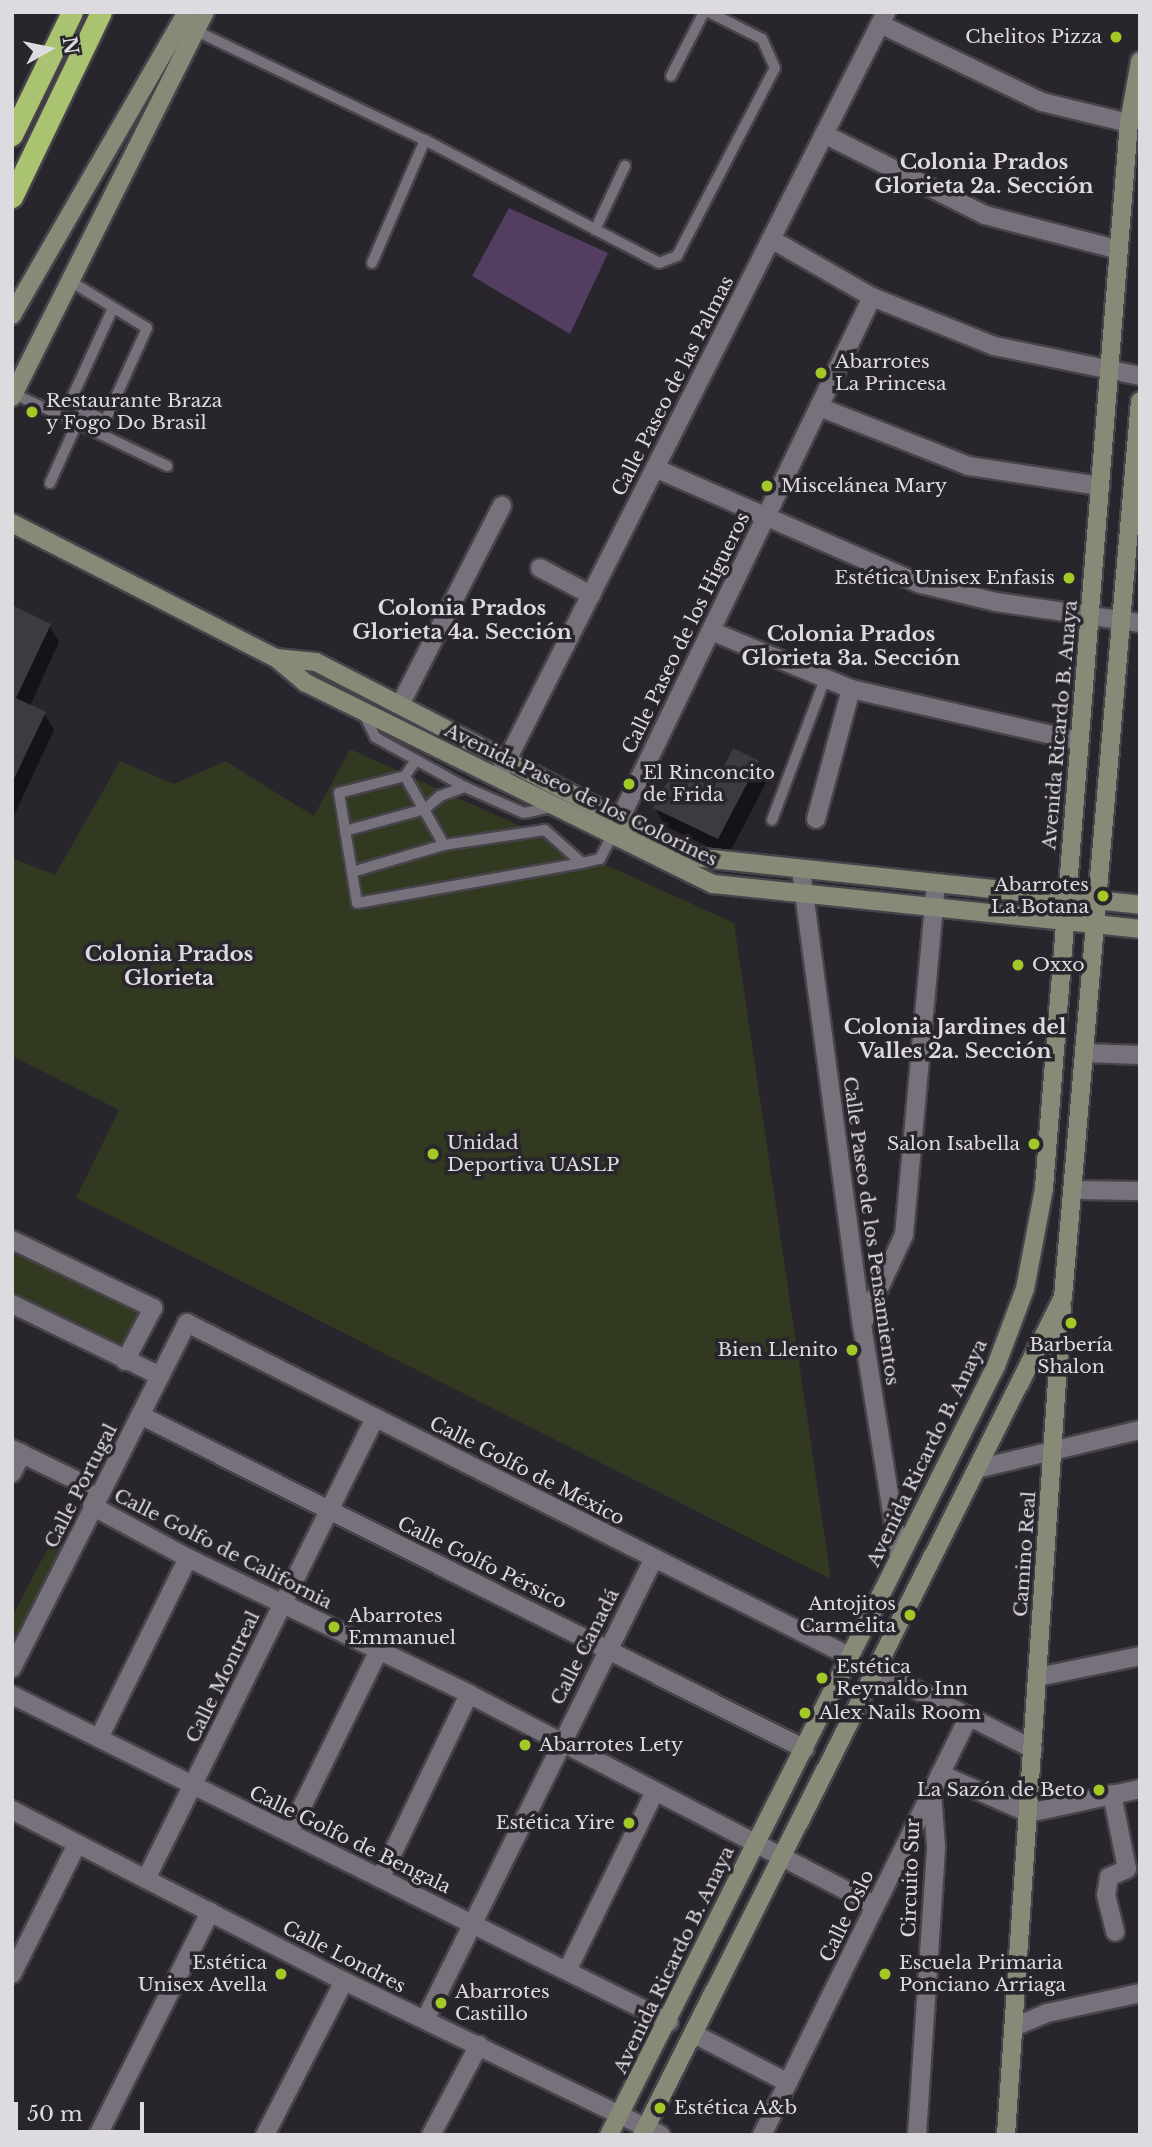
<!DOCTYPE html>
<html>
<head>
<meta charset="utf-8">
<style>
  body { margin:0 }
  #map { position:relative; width:1152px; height:2147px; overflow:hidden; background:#29252c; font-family:"Libre Baskerville",serif }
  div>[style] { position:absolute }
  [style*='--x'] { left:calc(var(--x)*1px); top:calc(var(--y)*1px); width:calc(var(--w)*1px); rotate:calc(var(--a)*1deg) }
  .green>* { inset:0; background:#313921 }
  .water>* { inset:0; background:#533d61 }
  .shadow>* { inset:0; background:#0007 }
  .building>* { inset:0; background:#3e3a42 }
  .roads { filter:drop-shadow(2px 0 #47434a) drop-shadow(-2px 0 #47434a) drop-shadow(0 2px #47434a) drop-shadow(0 -2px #47434a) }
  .lane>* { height:10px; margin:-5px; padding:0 5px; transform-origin:5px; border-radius:5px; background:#76717a }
  .street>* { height:18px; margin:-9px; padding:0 9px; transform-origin:9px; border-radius:9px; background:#76717a }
  .secondary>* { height:18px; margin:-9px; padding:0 9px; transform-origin:9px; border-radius:9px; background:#868a77 }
  .highway>* { height:21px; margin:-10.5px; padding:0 10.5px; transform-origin:10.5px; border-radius:10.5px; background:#aac371 }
  .dots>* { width:19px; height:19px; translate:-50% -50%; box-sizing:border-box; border:4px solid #29252c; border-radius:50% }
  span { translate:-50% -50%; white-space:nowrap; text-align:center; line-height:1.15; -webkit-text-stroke:7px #29252c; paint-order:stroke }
  .poi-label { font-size:19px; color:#dedbe0 }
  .right { translate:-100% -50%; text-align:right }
  .left { translate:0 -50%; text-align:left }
  .street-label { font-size:19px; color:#dedbe0 }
  .neighbourhood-label { font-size:21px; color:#dedbe0; font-weight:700 }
  .frame { position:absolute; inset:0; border:14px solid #dedbe0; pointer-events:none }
  .north { position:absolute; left:14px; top:14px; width:70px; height:70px; -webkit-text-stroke:5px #29252c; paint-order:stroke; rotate:81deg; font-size:19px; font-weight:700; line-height:28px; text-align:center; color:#dedbe0 }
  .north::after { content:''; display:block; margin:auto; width:24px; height:32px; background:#dedbe0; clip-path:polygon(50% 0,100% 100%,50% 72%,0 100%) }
  .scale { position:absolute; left:14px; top:2102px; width:130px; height:32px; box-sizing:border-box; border:4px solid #dedbe0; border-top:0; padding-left:9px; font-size:21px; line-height:24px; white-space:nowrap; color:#dedbe0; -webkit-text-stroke:5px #29252c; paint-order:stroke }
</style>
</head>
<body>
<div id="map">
  <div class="green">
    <i style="clip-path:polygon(350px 749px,734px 923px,831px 1579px,76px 1198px,119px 1110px,12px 1056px,12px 858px,55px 875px,120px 761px,174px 784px,225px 761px,314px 816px)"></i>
    <i style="clip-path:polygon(12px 1250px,139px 1313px,120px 1350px,12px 1297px)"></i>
    <i style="clip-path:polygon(52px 1540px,69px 1549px,12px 1659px,12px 1617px)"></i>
  </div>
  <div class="water">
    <i style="clip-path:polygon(509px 208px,608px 253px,570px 334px,472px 276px)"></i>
  </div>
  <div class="shadow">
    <i style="clip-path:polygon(12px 607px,49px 625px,59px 642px,30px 706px,44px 713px,54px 730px,12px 820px)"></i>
    <i style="clip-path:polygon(758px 762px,768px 779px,728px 856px,665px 826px,655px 808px,714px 789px)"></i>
  </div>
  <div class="building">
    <i style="clip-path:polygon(12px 605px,51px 624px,16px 698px,46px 712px,12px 783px)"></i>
    <i style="clip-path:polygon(733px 748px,759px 761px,718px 839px,653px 808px,676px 767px,714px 787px)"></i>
  </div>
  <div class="roads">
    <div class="lane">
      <i style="--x:196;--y:31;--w:254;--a:25.5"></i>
      <i style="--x:425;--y:140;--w:264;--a:27.7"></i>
      <i style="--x:659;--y:263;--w:19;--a:-21"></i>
      <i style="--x:677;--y:256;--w:212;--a:-62.5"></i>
      <i style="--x:775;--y:68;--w:32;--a:-114"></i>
      <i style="--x:762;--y:39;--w:59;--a:-153"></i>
      <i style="--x:671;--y:76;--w:72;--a:-62.7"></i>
      <i style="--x:595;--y:230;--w:71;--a:-64.9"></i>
      <i style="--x:372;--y:263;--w:134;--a:-66.7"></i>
      <i style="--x:70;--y:281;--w:90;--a:31.4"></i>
      <i style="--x:147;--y:328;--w:102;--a:114.3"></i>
      <i style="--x:105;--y:421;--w:40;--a:-152"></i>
      <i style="--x:70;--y:402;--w:103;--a:-65.4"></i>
      <i style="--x:14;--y:394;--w:69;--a:24.7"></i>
      <i style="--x:77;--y:423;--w:66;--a:114.2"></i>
      <i style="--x:80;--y:419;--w:5;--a:127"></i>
      <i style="--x:77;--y:423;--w:100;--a:25.5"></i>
      <i style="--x:363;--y:712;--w:28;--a:64"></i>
      <i style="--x:375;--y:737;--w:103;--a:29.1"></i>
      <i style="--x:465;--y:787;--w:64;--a:23.8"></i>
      <i style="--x:524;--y:813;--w:29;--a:-12"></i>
      <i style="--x:405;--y:776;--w:68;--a:165.6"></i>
      <i style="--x:339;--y:793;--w:111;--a:80.7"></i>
      <i style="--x:357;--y:903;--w:229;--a:-10.1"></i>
      <i style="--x:582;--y:863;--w:50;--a:-138.3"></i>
      <i style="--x:545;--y:830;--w:102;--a:171.6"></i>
      <i style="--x:444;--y:845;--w:79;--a:-119.5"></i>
      <i style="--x:405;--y:776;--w:19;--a:-55"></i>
      <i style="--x:772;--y:820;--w:151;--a:-69.4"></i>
      <i style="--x:345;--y:831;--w:83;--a:-15.4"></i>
      <i style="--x:425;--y:809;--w:20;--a:-41"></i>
      <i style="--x:440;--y:796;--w:27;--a:-20"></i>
      <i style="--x:582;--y:863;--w:18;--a:-13"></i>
      <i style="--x:600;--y:859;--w:25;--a:-63"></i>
      <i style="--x:352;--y:872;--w:96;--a:-16.4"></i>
    </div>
    <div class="street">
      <i style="--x:880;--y:24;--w:180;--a:25.7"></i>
      <i style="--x:1042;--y:102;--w:89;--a:13.6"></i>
      <i style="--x:824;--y:134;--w:180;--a:26.7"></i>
      <i style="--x:985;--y:215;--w:138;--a:14.6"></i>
      <i style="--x:771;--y:239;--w:116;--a:29.9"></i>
      <i style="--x:872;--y:297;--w:131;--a:21.9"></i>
      <i style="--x:994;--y:346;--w:149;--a:11.6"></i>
      <i style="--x:819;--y:407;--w:161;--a:21.5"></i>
      <i style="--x:969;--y:466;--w:133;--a:8.7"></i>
      <i style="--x:655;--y:468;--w:290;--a:23.6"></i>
      <i style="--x:921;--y:584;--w:77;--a:13.5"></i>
      <i style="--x:996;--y:602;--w:146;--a:8.3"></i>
      <i style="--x:540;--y:568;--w:58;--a:27.9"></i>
      <i style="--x:711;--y:631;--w:152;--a:22.5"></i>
      <i style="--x:851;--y:689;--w:233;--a:12.9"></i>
      <i style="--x:400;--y:705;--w:224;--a:-62.9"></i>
      <i style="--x:500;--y:774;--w:854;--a:-63.13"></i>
      <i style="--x:816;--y:819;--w:135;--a:-74.9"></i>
      <i style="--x:614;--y:831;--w:593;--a:-64.21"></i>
      <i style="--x:801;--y:870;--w:459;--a:82.4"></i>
      <i style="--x:862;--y:1325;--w:234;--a:80.9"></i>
      <i style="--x:1085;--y:1053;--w:55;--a:2.1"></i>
      <i style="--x:1074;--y:1190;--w:66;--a:0.9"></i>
      <i style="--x:12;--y:1240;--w:157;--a:25.7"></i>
      <i style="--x:153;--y:1308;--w:60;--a:117.8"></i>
      <i style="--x:12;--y:1304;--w:165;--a:25.9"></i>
      <i style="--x:862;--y:1325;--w:99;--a:-65"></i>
      <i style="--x:904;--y:1235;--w:351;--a:-84.8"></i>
      <i style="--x:140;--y:1415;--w:744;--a:26.67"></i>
      <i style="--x:12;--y:1449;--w:78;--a:25.9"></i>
      <i style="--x:82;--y:1483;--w:27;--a:63"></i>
      <i style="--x:94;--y:1507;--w:107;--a:28.5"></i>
      <i style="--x:188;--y:1558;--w:312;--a:25.8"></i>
      <i style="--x:469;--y:1694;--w:458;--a:27.5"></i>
      <i style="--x:977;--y:1469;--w:168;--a:-13.5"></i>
      <i style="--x:12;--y:1473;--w:22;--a:-63"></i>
      <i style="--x:12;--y:1668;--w:387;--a:-63.1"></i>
      <i style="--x:187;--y:1323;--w:741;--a:26.7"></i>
      <i style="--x:875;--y:1669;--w:177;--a:26.9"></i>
      <i style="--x:1038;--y:1677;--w:104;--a:-11.6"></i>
      <i style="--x:12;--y:1695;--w:734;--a:26.46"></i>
      <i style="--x:99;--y:1738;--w:201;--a:-63.7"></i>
      <i style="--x:940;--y:1774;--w:97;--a:23.7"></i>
      <i style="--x:1029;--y:1813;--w:114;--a:-12.2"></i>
      <i style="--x:1112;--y:1794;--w:76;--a:78.7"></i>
      <i style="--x:1127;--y:1869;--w:20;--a:156"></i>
      <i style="--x:1109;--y:1877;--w:18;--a:99"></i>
      <i style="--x:1106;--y:1895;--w:38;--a:76"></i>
      <i style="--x:12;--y:1810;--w:373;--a:27.3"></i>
      <i style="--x:344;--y:1981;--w:352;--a:25.9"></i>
      <i style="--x:289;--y:1833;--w:204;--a:-63.8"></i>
      <i style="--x:381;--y:1877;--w:203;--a:-64.3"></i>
      <i style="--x:146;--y:1879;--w:515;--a:-63.58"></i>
      <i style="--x:567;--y:1971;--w:200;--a:-63.9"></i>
      <i style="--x:12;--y:1974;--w:145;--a:-63.4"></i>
      <i style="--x:425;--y:2020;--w:516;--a:-63.63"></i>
      <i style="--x:1014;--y:2027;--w:36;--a:-23"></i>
      <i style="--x:1047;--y:2013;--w:95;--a:-12.1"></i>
      <i style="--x:694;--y:2034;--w:106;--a:27.5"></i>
      <i style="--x:98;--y:2135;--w:250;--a:-63.3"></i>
      <i style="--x:265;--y:2135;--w:173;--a:-62.8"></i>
      <i style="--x:431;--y:2135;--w:102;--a:-61.9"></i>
      <i style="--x:762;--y:2135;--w:467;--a:-63.7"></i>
      <i style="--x:917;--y:2135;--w:290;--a:-86.2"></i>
      <i style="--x:936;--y:1846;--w:53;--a:-94.3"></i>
    </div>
    <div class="secondary">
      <i style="--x:12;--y:315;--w:350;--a:-60"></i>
      <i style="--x:12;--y:397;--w:431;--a:-63.4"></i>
      <i style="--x:12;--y:523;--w:297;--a:27.1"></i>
      <i style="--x:276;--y:658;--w:39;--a:40"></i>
      <i style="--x:306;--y:683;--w:454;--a:26.3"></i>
      <i style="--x:713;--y:884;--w:429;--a:6"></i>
      <i style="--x:276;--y:658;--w:40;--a:5.7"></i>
      <i style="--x:316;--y:662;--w:424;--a:27.3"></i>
      <i style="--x:693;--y:857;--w:450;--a:6.1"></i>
      <i style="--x:609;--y:2135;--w:861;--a:-63.29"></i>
      <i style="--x:996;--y:1366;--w:82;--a:-69.4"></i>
      <i style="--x:1025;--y:1289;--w:103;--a:-79.3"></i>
      <i style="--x:1044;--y:1188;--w:1068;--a:-85.44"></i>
      <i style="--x:1129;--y:123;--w:63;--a:-79.9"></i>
      <i style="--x:642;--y:2135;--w:938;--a:-63.33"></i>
      <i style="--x:1063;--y:1297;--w:899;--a:-85.09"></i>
      <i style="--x:1006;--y:2135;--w:830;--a:-86.13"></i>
    </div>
    <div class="highway">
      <i style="--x:12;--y:135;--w:137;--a:-64"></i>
      <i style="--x:12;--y:197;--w:205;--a:-64.3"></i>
    </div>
  </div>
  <div class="dots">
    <i style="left:1116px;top:37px;background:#a3c927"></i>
    <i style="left:821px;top:373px;background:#a3c927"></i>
    <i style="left:32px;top:412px;background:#a3c927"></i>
    <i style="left:767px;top:486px;background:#a3c927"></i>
    <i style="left:1069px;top:578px;background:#a3c927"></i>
    <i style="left:629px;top:784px;background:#a3c927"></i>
    <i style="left:1103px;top:896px;background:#a3c927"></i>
    <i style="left:1018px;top:965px;background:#a3c927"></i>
    <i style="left:1034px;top:1144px;background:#a3c927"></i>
    <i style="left:433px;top:1154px;background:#a3c927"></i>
    <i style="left:1071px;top:1323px;background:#a3c927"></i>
    <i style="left:852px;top:1350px;background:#a3c927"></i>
    <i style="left:910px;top:1615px;background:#a3c927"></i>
    <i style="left:334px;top:1627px;background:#a3c927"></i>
    <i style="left:822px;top:1678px;background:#a3c927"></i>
    <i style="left:805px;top:1713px;background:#a3c927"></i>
    <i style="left:525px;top:1745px;background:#a3c927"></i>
    <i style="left:1099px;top:1790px;background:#a3c927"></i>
    <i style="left:629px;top:1823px;background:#a3c927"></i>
    <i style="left:281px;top:1974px;background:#a3c927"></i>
    <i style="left:885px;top:1974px;background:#a3c927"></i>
    <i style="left:441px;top:2003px;background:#a3c927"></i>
    <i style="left:660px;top:2108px;background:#a3c927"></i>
  </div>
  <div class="poi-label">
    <span class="right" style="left:1102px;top:37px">Chelitos Pizza</span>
    <span class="left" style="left:835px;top:373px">Abarrotes<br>La Princesa</span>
    <span class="left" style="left:46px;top:412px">Restaurante Braza<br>y Fogo Do Brasil</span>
    <span class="left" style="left:781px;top:486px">Miscelánea Mary</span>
    <span class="right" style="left:1055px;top:578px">Estética Unisex Enfasis</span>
    <span class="left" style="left:643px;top:784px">El Rinconcito<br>de Frida</span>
    <span class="right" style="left:1089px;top:896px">Abarrotes<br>La Botana</span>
    <span class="left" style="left:1032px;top:965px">Oxxo</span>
    <span class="left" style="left:447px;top:1154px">Unidad<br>Deportiva UASLP</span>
    <span class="right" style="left:1020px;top:1144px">Salon Isabella</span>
    <span style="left:1071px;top:1356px">Barbería<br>Shalon</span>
    <span class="right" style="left:838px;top:1350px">Bien Llenito</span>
    <span class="right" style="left:896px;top:1615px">Antojitos<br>Carmelita</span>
    <span class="left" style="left:348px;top:1627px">Abarrotes<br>Emmanuel</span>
    <span class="left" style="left:836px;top:1678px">Estética<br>Reynaldo Inn</span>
    <span class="left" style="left:819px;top:1713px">Alex Nails Room</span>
    <span class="left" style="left:539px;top:1745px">Abarrotes Lety</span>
    <span class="right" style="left:1085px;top:1790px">La Sazón de Beto</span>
    <span class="right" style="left:615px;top:1823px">Estética Yire</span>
    <span class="right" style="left:267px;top:1974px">Estética<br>Unisex Avella</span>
    <span class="left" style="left:899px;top:1974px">Escuela Primaria<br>Ponciano Arriaga</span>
    <span class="left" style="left:455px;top:2003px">Abarrotes<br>Castillo</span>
    <span class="left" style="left:674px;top:2108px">Estética A&amp;b</span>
  </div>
  <div class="street-label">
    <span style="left:673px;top:386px;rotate:-63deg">Calle Paseo de las Palmas</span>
    <span style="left:686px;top:633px;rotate:-64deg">Calle Paseo de los Higueros</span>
    <span style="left:1060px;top:725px;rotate:-85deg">Avenida Ricardo B. Anaya</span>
    <span style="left:581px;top:795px;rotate:26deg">Avenida Paseo de los Colorines</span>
    <span style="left:871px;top:1231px;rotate:82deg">Calle Paseo de los Pensamientos</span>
    <span style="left:927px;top:1453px;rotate:-64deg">Avenida Ricardo B. Anaya</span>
    <span style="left:527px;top:1471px;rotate:27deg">Calle Golfo de México</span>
    <span style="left:81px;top:1486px;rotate:-63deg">Calle Portugal</span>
    <span style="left:223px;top:1549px;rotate:27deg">Calle Golfo de California</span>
    <span style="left:1025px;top:1554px;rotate:-86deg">Camino Real</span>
    <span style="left:482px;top:1563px;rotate:26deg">Calle Golfo Pérsico</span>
    <span style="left:585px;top:1647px;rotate:-63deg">Calle Canadá</span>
    <span style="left:223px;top:1677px;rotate:-64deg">Calle Montreal</span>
    <span style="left:350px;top:1840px;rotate:26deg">Calle Golfo de Bengala</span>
    <span style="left:911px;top:1878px;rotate:-88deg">Circuito Sur</span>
    <span style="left:847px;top:1916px;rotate:-64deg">Calle Oslo</span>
    <span style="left:344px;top:1957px;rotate:27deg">Calle Londres</span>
    <span style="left:674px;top:1960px;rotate:-64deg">Avenida Ricardo B. Anaya</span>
  </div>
  <div class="neighbourhood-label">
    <span style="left:984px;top:174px">Colonia Prados<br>Glorieta 2a. Sección</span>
    <span style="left:462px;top:620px">Colonia Prados<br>Glorieta 4a. Sección</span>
    <span style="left:851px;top:646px">Colonia Prados<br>Glorieta 3a. Sección</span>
    <span style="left:169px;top:966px">Colonia Prados<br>Glorieta</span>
    <span style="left:955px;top:1039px">Colonia Jardines del<br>Valles 2a. Sección</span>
  </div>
  <div class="frame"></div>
  <div class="north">N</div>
  <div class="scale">50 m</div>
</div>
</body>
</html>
